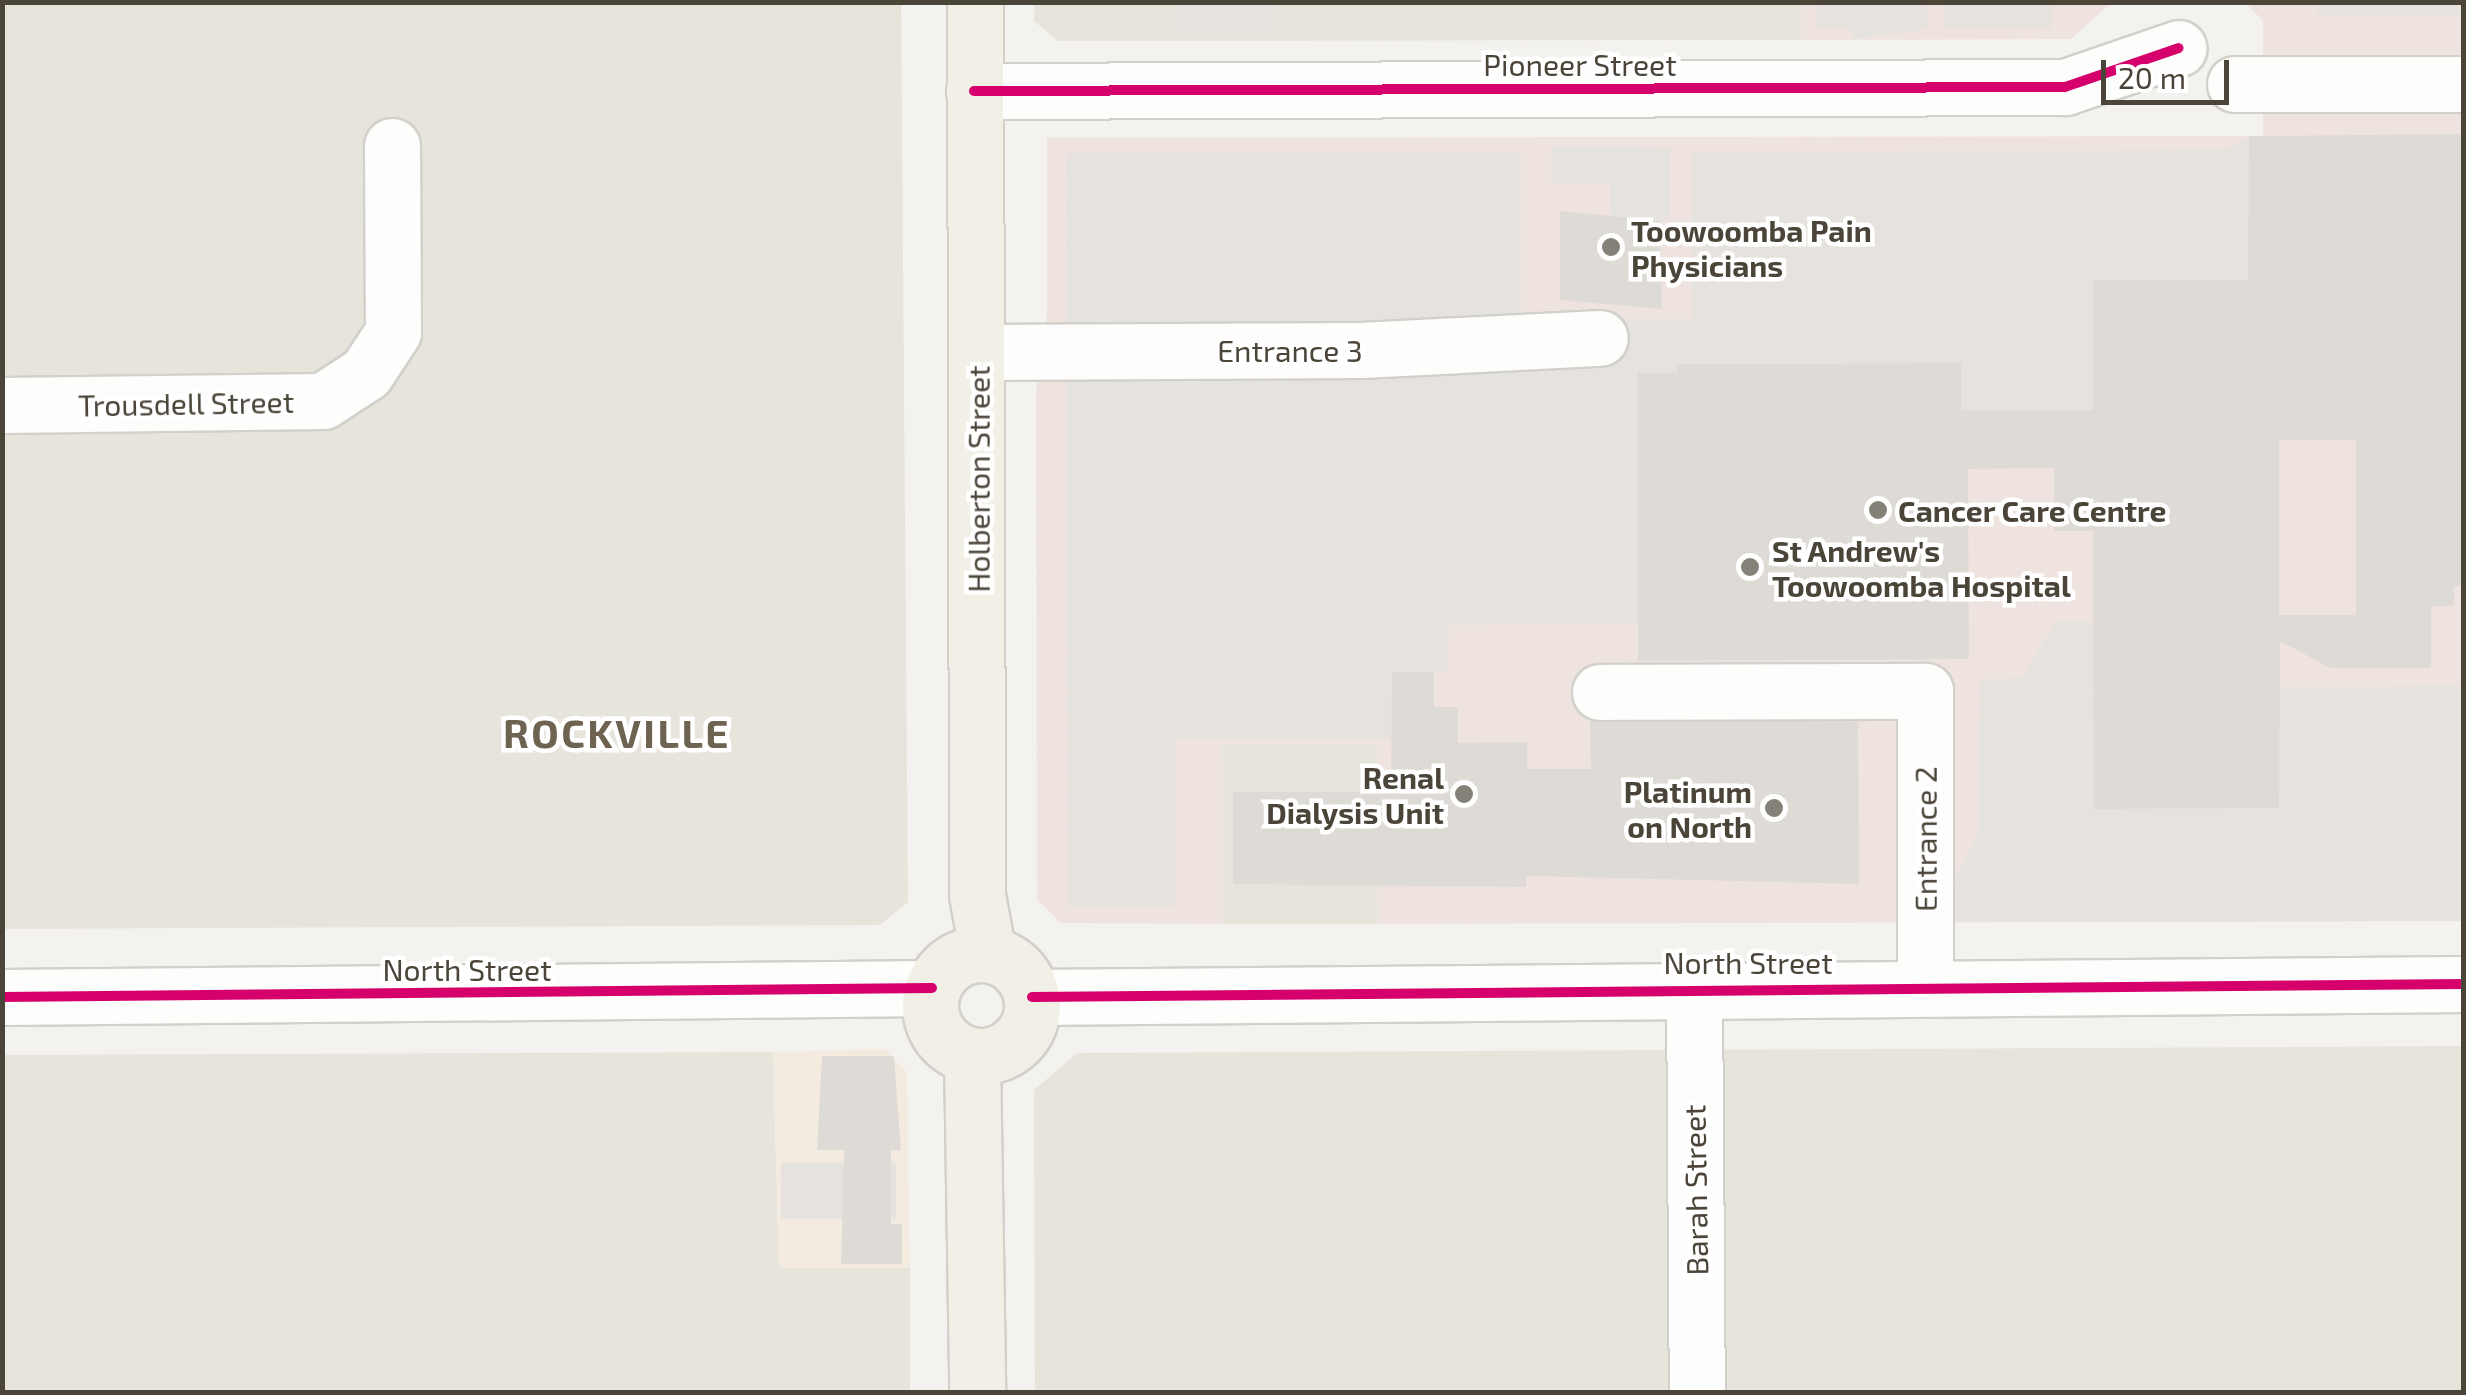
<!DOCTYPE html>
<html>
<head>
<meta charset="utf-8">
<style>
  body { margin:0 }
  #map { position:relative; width:2466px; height:1395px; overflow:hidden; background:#f4f2ee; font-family:"Exo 2",sans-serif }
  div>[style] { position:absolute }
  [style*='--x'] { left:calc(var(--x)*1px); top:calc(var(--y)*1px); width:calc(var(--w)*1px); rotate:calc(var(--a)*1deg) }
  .residential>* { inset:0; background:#e7e4dc; transform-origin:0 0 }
  .commercial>* { inset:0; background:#f3ebdf }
  .medical>* { inset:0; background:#eee3df }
  .parking>* { inset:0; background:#e6e3df; transform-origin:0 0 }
  .building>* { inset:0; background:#dedbd6 }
  .roads { filter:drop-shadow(2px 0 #d2d0cb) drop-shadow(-2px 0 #d2d0cb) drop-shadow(0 2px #d2d0cb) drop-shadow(0 -2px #d2d0cb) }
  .minor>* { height:55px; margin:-27.5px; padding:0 27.5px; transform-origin:27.5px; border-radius:27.5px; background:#fdfdfc }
  .major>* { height:55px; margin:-27.5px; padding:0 27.5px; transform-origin:27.5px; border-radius:27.5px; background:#f2efe6 }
  .major>.ring { margin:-27.5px; padding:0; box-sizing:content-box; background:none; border:55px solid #f2efe6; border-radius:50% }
  .cycleway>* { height:10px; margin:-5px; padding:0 5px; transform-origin:5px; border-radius:5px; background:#d6006c }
  .dots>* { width:28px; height:28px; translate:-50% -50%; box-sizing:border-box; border:5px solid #fff; border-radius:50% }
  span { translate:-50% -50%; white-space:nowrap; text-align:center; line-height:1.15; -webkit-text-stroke:9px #fff; paint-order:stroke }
  .street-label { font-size:30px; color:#4b4439 }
  .poi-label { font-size:30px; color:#4b4439; font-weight:700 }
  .left { translate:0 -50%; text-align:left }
  .right { translate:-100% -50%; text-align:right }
  .district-label { font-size:40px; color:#6e6250; font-weight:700; letter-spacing:2.5px }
  .frame { position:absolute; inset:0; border:5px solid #4b4439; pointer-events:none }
  .scale { position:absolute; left:2101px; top:60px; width:128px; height:45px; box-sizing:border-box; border:5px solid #4b4439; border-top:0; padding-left:12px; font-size:30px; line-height:35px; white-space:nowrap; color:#4b4439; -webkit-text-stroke:8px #fff; paint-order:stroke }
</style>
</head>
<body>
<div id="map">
  <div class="residential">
    <i style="clip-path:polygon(1035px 2px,1801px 2px,1801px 40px,1058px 41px,1034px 21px)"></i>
    <i style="clip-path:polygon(2px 3px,901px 3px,908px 902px,880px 925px,3px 929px)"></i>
    <i style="left:1222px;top:744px;width:156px;height:180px"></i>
    <i style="clip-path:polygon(2463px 1046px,2463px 1392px,1035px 1392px,1034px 1090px,1077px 1053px)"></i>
    <i style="clip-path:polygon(773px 1052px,779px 1268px,910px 1268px,910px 1392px,3px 1392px,2px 1055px)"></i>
  </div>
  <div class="commercial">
    <i style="clip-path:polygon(885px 1049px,907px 1072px,910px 1268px,779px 1268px,773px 1052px)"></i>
  </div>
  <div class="medical">
    <i style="clip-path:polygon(1801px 3px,2111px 3px,2071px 39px,1801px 40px)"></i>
    <i style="clip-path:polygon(2246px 3px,2463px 3px,2463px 921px,1378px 924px,1377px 744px,1222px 744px,1223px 924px,1061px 923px,1037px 899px,1036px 391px,1047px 316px,1047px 138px,2263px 136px,2263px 21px)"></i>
  </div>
  <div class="parking">
    <i style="left:1173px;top:3px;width:103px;height:35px"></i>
    <i style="clip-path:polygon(1817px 3px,1927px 3px,1927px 29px,1853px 39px,1852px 29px,1817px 29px)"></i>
    <i style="left:1944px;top:3px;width:108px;height:26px"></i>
    <i style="left:2318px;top:3px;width:145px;height:12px"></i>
    <i style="clip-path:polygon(2249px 136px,2248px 280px,2093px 280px,2093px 410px,1961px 410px,1960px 363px,1677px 364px,1677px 373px,1638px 373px,1638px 624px,1449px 625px,1448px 672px,1392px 673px,1392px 738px,1175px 738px,1175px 906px,1067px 906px,1066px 153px,1521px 152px,1521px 319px,1692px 319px,1692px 152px,2227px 150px)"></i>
    <i style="clip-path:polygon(1551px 146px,1670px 147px,1670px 220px,1610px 219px,1610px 183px,1551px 184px)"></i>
    <i style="clip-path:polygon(2093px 621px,2095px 809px,2279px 808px,2279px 687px,2463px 686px,2463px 921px,1956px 922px,1955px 880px,1978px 836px,1979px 679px,2022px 678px,2055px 622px)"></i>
    <i style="left:781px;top:1163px;width:115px;height:56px"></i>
  </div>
  <div class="building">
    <i style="clip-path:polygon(evenodd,2464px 134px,2464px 585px,2454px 586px,2454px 606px,2431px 606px,2431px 668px,2330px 668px,2280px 641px,2279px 808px,2094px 809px,2093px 531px,2054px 531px,2054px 468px,1968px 469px,1969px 659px,1638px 661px,1638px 373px,1677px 373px,1677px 364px,1961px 363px,1961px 410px,2093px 410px,2093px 280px,2248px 280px,2249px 136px,2464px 134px,2279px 440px,2356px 440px,2356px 615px,2279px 615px,2279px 440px)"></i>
    <i style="clip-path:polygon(1560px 211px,1660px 221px,1662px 309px,1560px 300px)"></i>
    <i style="clip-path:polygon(1392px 672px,1434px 672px,1434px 707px,1458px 707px,1458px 743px,1527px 742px,1527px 769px,1591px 769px,1590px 721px,1858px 722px,1859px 884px,1526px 876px,1526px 887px,1233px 884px,1233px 792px,1391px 792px)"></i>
    <i style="clip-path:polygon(822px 1056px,894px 1056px,901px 1150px,891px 1150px,891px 1224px,902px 1224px,902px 1264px,841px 1264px,844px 1150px,817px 1150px)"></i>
  </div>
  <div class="roads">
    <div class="minor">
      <i style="--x:2235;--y:84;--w:229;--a:0"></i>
      <i style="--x:974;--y:91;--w:1091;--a:-0.21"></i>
      <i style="--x:2065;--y:87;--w:120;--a:-18.9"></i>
      <i style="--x:979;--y:352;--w:382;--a:-0.3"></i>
      <i style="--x:1361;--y:350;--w:239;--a:-2.9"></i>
      <i style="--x:2;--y:405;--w:321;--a:-0.7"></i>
      <i style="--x:323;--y:401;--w:51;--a:-33.1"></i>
      <i style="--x:366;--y:373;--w:49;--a:-56.6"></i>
      <i style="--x:393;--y:332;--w:186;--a:-90.3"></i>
      <i style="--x:1600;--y:692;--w:325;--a:-0.2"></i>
      <i style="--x:1925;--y:691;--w:295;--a:90"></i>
      <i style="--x:1694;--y:987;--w:405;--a:89.6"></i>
      <i style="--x:2;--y:997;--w:930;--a:-0.55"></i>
      <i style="--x:1032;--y:997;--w:1432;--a:-0.52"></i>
    </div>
    <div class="major">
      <i style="--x:975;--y:2;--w:893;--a:89.87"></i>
      <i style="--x:977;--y:895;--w:60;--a:79.4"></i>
      <i class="ring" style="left:930px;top:954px;width:47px;height:47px"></i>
      <i style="--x:972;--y:1056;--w:336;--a:89.1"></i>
    </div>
  </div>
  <div class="cycleway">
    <i style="--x:974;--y:91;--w:1091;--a:-0.21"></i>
    <i style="--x:2065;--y:87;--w:120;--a:-18.9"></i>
    <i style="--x:2;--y:997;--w:930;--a:-0.55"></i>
    <i style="--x:1032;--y:997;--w:1432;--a:-0.52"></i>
  </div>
  <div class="dots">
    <i style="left:1611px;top:247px;background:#868178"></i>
    <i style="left:1878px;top:510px;background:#868178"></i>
    <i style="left:1750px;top:567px;background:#868178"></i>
    <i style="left:1464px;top:794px;background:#868178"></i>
    <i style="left:1774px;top:808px;background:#868178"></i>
  </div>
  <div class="street-label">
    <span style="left:1580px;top:64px">Pioneer Street</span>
    <span style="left:1290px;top:350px">Entrance 3</span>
    <span style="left:186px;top:403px;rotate:-1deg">Trousdell Street</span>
    <span style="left:978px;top:479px;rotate:-90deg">Holberton Street</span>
    <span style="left:1925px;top:839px;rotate:-90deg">Entrance 2</span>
    <span style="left:1748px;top:962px">North Street</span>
    <span style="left:467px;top:969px">North Street</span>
    <span style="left:1695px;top:1190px;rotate:-91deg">Barah Street</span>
  </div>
  <div class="poi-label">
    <span class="left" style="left:1631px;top:247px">Toowoomba Pain<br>Physicians</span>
    <span class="left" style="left:1898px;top:510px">Cancer Care Centre</span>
    <span class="left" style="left:1772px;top:567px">St Andrew's<br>Toowoomba Hospital</span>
    <span class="right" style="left:1444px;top:794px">Renal<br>Dialysis Unit</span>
    <span class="right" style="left:1752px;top:808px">Platinum<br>on North</span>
  </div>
  <div class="district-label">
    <span style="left:617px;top:732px">ROCKVILLE</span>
  </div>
  <div class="frame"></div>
  <div class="scale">20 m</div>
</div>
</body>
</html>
